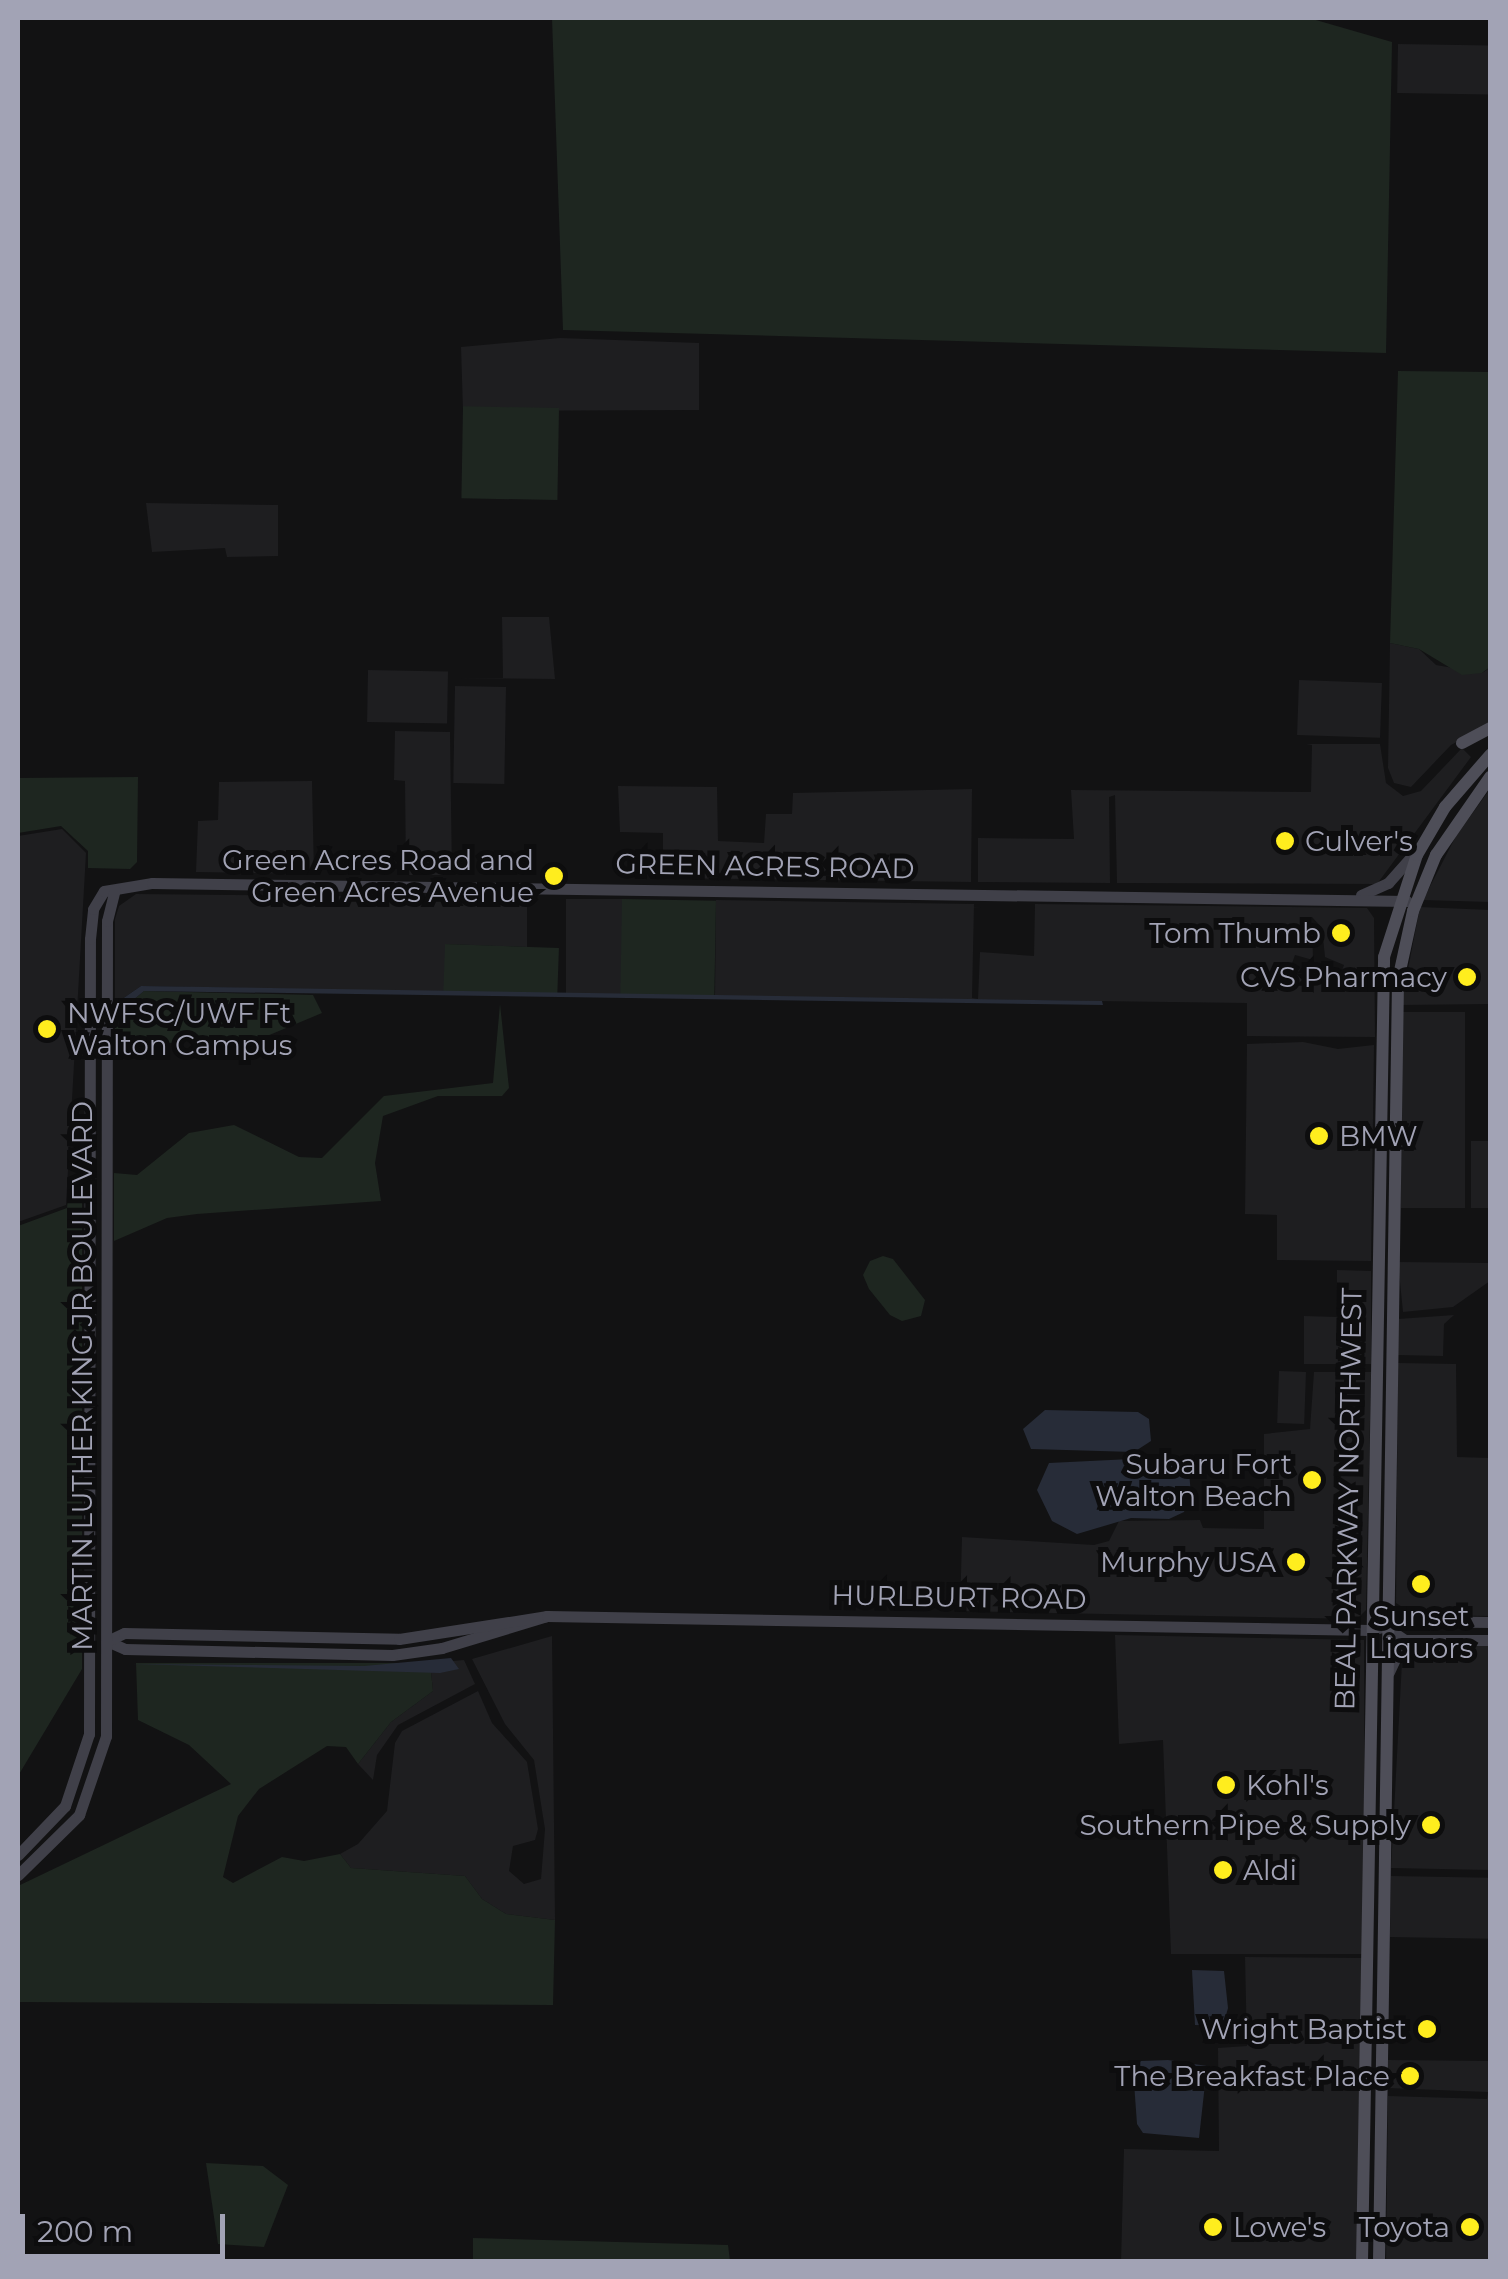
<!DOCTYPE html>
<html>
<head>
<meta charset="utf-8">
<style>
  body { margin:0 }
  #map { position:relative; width:1508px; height:2279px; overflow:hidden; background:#121213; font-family:Montserrat,sans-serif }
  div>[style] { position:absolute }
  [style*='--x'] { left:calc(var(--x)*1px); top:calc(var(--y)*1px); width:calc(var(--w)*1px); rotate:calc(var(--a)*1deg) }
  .built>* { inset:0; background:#1e1e20; transform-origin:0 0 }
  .green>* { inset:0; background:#1e2620; transform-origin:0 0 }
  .water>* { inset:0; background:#272c38 }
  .secondary>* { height:11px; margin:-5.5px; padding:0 5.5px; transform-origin:5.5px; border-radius:5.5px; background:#404049 }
  .primary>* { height:12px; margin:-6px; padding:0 6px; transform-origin:6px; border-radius:6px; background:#4e4e58 }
  .dots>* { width:28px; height:28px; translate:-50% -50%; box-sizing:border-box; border:5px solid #0d0d0e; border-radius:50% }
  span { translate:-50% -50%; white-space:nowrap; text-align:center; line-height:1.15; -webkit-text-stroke:10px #0d0d0e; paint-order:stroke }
  .poi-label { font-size:28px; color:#a2a3b5 }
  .left { translate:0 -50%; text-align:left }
  .right { translate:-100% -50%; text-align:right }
  .street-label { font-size:28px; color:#a2a3b5 }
  .frame { position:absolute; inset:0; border:20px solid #a2a3b5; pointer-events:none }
  .scale { position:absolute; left:20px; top:2214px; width:205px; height:45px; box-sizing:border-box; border:5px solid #a2a3b5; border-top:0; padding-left:12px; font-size:30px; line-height:35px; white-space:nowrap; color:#a2a3b5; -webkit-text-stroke:8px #0d0d0e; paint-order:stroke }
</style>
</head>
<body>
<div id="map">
  <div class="built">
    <i style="left:1398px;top:44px;width:92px;height:49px;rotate:1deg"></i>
    <i style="clip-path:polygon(560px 338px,699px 343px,699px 410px,463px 411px,461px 347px)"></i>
    <i style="clip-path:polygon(146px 503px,278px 505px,278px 556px,227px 557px,225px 548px,152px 552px)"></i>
    <i style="clip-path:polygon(502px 617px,549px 617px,555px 679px,455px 678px,503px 678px)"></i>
    <i style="clip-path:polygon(1390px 643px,1419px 649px,1436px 665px,1482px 673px,1490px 668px,1490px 724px,1451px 745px,1411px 787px,1394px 783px,1388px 768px)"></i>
    <i style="left:368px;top:670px;width:80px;height:52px;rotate:1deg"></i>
    <i style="left:1299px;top:680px;width:83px;height:55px;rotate:2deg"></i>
    <i style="left:455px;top:686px;width:51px;height:97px;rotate:1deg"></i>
    <i style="clip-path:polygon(395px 731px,450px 732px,452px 875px,406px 875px,405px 781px,394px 780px)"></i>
    <i style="clip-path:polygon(1306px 744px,1380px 744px,1386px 783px,1403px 796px,1421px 791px,1462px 748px,1471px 757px,1377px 884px,1117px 883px,1115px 795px,1109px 797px,1110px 883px,978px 882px,978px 838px,1074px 839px,1071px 790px,1311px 792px,1312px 745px)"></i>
    <i style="clip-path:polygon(312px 781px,314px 874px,196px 872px,198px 821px,218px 820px,219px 782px)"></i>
    <i style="clip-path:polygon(618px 786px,717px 787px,718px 841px,764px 843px,766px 814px,792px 814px,793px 793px,972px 789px,971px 882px,663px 878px,663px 833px,620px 832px)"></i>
    <i style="clip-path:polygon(1490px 789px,1490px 902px,1423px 900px,1456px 836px)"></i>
    <i style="clip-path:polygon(62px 829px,86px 853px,66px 1205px,18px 1222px,18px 836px)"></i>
    <i style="clip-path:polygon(136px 894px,527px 898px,527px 947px,445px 944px,445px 992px,141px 986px,115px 1004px,115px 919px,119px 906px)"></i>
    <i style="left:566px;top:899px;width:56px;height:96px"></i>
    <i style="clip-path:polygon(evenodd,716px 900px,974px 904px,972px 998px,978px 999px,980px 952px,1034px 956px,1035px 904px,1367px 908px,1374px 918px,1375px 1037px,1247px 1036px,1247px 1003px,715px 996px,716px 900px,1312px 917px,1322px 928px,1325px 957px,1344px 965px,1341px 973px,1290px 969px,1295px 955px,1313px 960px,1312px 917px)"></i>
    <i style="clip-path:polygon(1420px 907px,1490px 910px,1490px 1004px,1401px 1005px)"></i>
    <i style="left:1465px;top:1012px;width:196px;height:64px;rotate:90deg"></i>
    <i style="clip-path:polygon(1303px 1042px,1338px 1049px,1374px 1045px,1371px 1261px,1277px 1260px,1277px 1215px,1245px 1214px,1247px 1044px)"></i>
    <i style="left:1471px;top:1141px;width:19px;height:67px"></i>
    <i style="clip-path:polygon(1398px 1262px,1490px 1263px,1490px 1281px,1453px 1307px,1403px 1312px)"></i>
    <i style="clip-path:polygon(1337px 1270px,1371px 1271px,1371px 1364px,1304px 1364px,1304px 1316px,1337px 1317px)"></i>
    <i style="clip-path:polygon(1454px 1315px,1444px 1324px,1443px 1356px,1398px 1355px,1398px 1319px)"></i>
    <i style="clip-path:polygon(1398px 1363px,1456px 1364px,1457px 1457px,1490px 1458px,1490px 1616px,1415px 1615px,1396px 1603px)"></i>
    <i style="left:1279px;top:1371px;width:27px;height:52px;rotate:2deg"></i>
    <i style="clip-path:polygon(1314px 1372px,1371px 1372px,1366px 1610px,1357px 1619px,960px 1611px,962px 1537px,1094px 1545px,1109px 1541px,1119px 1521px,1200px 1520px,1203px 1528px,1264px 1529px,1264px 1434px,1310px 1429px)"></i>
    <i style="clip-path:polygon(1115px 1635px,1364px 1640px,1365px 1954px,1171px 1954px,1163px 1740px,1119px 1744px)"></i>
    <i style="clip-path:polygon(552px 1636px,555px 1920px,506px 1914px,482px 1899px,465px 1876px,351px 1868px,340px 1854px,358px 1844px,387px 1811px,395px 1743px,402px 1731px,478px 1691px,492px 1723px,527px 1762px,538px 1829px,535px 1840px,513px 1846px,509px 1871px,524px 1884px,541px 1879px,545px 1829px,534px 1760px,505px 1724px,472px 1659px)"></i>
    <i style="clip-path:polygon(1420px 1646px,1490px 1646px,1490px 1870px,1391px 1868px,1402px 1662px,1410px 1648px)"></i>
    <i style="clip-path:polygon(464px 1660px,475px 1684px,398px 1725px,377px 1755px,373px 1780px,358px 1764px,391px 1722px,433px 1691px,430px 1663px)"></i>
    <i style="left:1391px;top:1876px;width:99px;height:61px;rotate:1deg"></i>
    <i style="clip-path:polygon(1245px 1957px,1362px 1958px,1357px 2261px,1121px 2262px,1124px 2149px,1219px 2151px,1218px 2048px,1247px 2046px)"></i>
    <i style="clip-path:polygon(1388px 2060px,1490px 2061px,1490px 2261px,1386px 2261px,1388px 2096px,1487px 2099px,1488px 2092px,1388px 2088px)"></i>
  </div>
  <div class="green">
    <i style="clip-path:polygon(552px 18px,1309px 18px,1392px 42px,1386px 353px,563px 330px)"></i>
    <i style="clip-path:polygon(1398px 371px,1490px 372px,1490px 667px,1482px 673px,1462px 675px,1419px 649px,1390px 643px)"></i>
    <i style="left:559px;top:408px;width:92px;height:96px;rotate:91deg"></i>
    <i style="clip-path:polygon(138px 777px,137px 862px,130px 869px,88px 868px,88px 851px,61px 826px,18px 833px,18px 778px)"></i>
    <i style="left:622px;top:899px;width:94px;height:96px;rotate:1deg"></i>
    <i style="left:445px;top:944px;width:114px;height:48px;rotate:2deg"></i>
    <i style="clip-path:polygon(144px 991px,313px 995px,322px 1013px,267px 1036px,115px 1047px,115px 1015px)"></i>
    <i style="clip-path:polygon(500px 1004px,509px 1088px,502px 1096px,438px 1096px,383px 1116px,375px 1163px,381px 1201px,197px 1214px,167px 1218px,114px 1241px,114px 1173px,137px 1175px,189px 1133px,234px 1125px,299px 1157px,322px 1158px,384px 1096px,493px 1083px)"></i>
    <i style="clip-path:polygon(70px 1179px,82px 1182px,82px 1669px,18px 1776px,18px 1226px,67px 1208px)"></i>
    <i style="clip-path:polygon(883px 1256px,893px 1259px,925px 1300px,921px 1316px,902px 1321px,890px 1315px,869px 1289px,863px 1275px,870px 1261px)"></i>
    <i style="clip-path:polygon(136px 1663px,430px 1663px,433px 1691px,391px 1722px,358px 1764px,346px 1747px,327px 1746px,259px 1789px,238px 1816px,223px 1877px,233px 1883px,282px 1857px,304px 1861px,340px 1854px,351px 1868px,465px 1876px,482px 1899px,506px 1914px,555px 1920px,553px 2005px,18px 2002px,18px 1886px,231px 1784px,189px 1745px,138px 1720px)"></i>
    <i style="clip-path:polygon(206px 2163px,263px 2166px,288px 2185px,264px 2247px,218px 2244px)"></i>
    <i style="clip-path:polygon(473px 2238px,728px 2245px,730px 2261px,473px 2261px)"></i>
  </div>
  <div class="water">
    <i style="clip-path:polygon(141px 986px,1102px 1001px,1103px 1005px,144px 991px,115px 1015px,115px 1004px)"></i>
    <i style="clip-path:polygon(1045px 1410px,1138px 1412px,1149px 1419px,1151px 1441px,1134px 1452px,1031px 1449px,1023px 1429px)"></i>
    <i style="clip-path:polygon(1172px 1457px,1189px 1472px,1191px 1494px,1184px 1512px,1169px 1519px,1131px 1518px,1077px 1534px,1052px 1521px,1037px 1490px,1049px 1463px)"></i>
    <i style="clip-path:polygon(451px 1658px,459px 1669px,440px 1673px,132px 1664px,364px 1666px)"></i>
    <i style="clip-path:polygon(1192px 1970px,1224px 1971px,1228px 2008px,1223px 2026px,1195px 2025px)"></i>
    <i style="clip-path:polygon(1168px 2060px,1207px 2066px,1199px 2138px,1143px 2133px,1137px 2124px,1133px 2069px,1141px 2061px)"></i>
  </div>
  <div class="secondary">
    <i style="--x:1361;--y:895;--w:30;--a:-24"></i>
    <i style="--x:1388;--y:883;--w:47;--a:-48.5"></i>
    <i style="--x:547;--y:1616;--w:110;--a:163.1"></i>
    <i style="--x:442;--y:1648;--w:50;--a:172"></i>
    <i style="--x:392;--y:1655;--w:267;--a:-178.7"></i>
    <i style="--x:125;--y:1649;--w:20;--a:-156"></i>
    <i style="--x:107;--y:1641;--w:19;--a:-25"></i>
    <i style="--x:124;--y:1633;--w:275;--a:1.2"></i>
    <i style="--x:399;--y:1639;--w:150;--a:-8.8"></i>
    <i style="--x:547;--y:1616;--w:824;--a:0.97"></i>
    <i style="--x:1371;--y:1630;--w:35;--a:-15"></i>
    <i style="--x:1405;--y:1621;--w:85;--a:0.7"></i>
    <i style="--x:1390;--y:1630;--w:18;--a:34"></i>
    <i style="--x:1405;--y:1640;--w:85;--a:0"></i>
    <i style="--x:1389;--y:1672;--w:21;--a:-65"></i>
    <i style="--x:1398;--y:1653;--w:19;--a:-35"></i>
    <i style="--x:18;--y:1855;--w:68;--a:-46.2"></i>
    <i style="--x:65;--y:1806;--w:76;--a:-71.6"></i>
    <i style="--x:89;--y:1734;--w:795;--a:-89.93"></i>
    <i style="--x:90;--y:939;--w:30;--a:-84"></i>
    <i style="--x:93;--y:909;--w:21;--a:-59"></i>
    <i style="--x:104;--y:891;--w:49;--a:-9.5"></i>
    <i style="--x:152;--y:883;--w:1255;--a:0.82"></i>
    <i style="--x:18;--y:1875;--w:86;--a:-44.5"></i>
    <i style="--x:79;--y:1815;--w:83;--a:-71.1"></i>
    <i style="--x:106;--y:1736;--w:815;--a:-89.93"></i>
    <i style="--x:107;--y:921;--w:32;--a:-76"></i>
  </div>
  <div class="primary">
    <i style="--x:1462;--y:743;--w:32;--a:-28"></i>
    <i style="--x:1362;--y:2262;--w:1305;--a:-89.03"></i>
    <i style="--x:1384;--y:957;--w:107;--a:-72.1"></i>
    <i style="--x:1417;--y:855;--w:56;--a:-59.7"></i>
    <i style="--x:1445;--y:807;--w:69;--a:-49.1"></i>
    <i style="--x:1379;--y:2262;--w:1282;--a:-89.15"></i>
    <i style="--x:1398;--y:980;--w:71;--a:-77.7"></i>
    <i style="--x:1413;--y:911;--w:61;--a:-67.7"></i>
    <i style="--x:1436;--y:855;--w:95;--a:-55.3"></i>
  </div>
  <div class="dots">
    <i style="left:1285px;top:841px;background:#ffed1e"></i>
    <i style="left:554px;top:876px;background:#ffed1e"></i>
    <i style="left:1341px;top:933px;background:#ffed1e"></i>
    <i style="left:1467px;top:977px;background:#ffed1e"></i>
    <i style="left:47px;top:1029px;background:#ffed1e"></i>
    <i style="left:1319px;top:1136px;background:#ffed1e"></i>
    <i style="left:1312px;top:1480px;background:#ffed1e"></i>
    <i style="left:1296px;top:1562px;background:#ffed1e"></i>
    <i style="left:1421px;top:1584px;background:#ffed1e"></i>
    <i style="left:1226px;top:1785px;background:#ffed1e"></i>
    <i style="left:1431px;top:1825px;background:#ffed1e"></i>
    <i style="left:1223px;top:1870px;background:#ffed1e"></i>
    <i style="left:1427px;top:2029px;background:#ffed1e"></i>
    <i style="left:1410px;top:2076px;background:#ffed1e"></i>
    <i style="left:1213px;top:2227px;background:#ffed1e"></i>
    <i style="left:1470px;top:2227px;background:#ffed1e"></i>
  </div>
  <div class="poi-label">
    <span class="left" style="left:1305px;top:841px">Culver's</span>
    <span class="right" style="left:534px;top:876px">Green Acres Road and<br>Green Acres Avenue</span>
    <span class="right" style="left:1321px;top:933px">Tom Thumb</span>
    <span class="right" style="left:1447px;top:977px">CVS Pharmacy</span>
    <span class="left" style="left:67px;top:1029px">NWFSC/UWF Ft<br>Walton Campus</span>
    <span class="left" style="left:1339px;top:1136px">BMW</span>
    <span class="right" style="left:1292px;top:1480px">Subaru Fort<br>Walton Beach</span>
    <span class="right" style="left:1276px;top:1562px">Murphy USA</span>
    <span style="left:1421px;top:1632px">Sunset<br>Liquors</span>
    <span class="left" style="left:1246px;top:1785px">Kohl's</span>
    <span class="right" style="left:1411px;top:1825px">Southern Pipe &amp; Supply</span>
    <span class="left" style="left:1243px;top:1870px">Aldi</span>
    <span class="right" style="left:1407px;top:2029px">Wright Baptist</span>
    <span class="right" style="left:1390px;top:2076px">The Breakfast Place</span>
    <span class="left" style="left:1233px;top:2227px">Lowe's</span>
    <span class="right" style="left:1450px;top:2227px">Toyota</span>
  </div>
  <div class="street-label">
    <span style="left:765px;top:866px;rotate:1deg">GREEN ACRES ROAD</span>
    <span style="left:82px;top:1376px;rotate:-90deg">MARTIN LUTHER KING JR BOULEVARD</span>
    <span style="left:1348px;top:1499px;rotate:-89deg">BEAL PARKWAY NORTHWEST</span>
    <span style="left:959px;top:1597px;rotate:1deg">HURLBURT ROAD</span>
  </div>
  <div class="frame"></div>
  <div class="scale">200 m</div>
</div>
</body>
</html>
